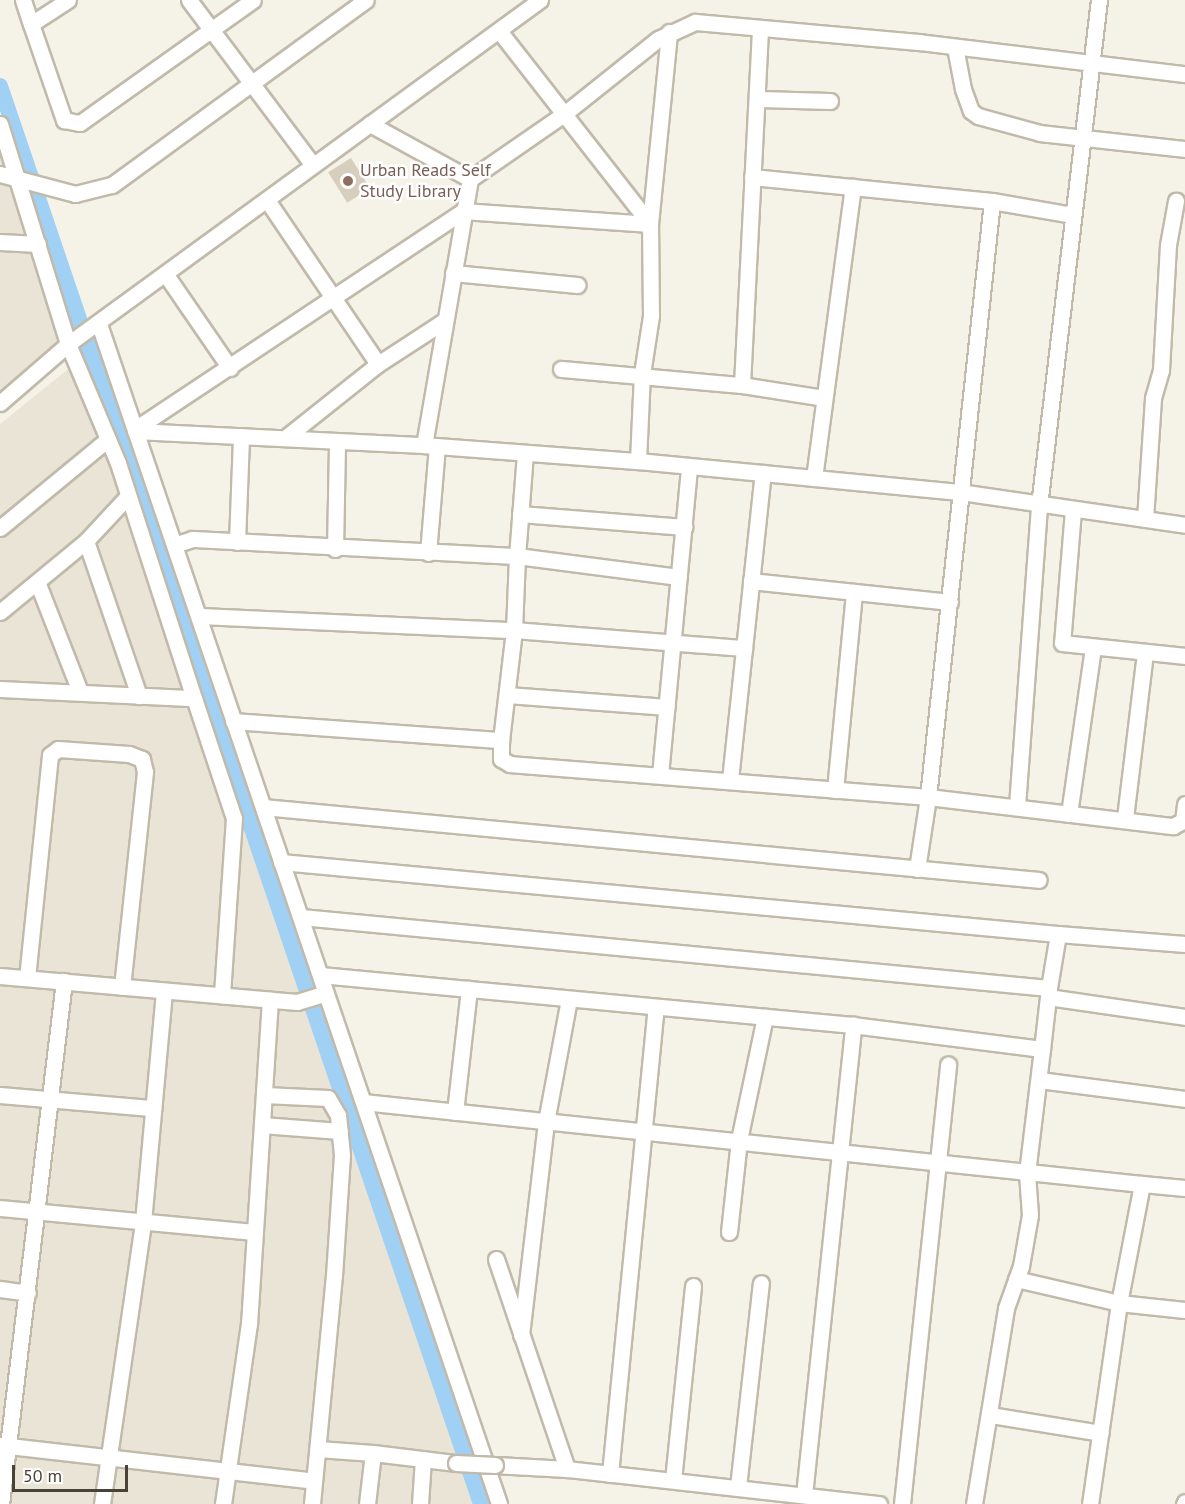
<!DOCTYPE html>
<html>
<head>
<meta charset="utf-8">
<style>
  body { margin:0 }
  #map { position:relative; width:1185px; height:1504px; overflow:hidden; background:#f5f2e8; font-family:"PT Sans",sans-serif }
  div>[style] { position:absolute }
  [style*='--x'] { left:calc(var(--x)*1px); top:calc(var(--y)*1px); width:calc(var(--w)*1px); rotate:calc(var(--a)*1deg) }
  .residential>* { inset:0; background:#e9e4d6 }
  .canal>* { height:16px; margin:-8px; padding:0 8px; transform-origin:8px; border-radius:8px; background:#a1d0f5 }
  .building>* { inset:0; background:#d8cebd; transform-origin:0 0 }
  .roads { filter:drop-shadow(2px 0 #c1baaa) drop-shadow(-2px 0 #c1baaa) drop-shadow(0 2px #c1baaa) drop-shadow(0 -2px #c1baaa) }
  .minor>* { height:15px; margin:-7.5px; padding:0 7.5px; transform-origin:7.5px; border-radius:7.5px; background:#fff }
  .bridges { filter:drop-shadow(2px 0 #c1baaa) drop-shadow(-2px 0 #c1baaa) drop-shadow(0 2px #c1baaa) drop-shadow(0 -2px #c1baaa) }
  .minor-bridge>* { height:15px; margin:-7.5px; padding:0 7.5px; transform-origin:7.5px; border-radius:7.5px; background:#fff }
  .dots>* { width:16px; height:16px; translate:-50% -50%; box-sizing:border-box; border:3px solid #fff; border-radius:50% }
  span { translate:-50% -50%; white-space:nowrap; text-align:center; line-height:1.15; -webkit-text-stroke:5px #fff; paint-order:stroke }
  .education-label { font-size:18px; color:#785e54 }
  .left { translate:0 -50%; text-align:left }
  .scale { position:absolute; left:12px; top:1465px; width:116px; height:27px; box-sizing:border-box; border:3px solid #494236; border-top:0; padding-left:8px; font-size:18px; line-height:21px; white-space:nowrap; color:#494236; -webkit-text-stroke:4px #fff; paint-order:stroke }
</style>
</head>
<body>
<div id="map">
  <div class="residential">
    <i style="clip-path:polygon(0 139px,68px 346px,0 404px)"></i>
    <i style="clip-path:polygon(81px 365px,89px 367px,223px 770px,384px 1226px,474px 1504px,0 1504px,0 424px,67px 370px)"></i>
  </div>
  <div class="canal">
    <i style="--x:0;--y:86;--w:1497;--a:71.26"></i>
  </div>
  <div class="building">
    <i style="left:351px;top:158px;width:36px;height:27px;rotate:58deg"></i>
  </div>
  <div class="roads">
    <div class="minor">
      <i style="--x:23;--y:0;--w:25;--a:72"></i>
      <i style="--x:31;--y:24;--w:44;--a:-33"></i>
      <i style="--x:189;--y:0;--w:206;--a:53.1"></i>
      <i style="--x:31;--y:24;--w:102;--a:71"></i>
      <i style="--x:64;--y:120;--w:16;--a:11"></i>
      <i style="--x:80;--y:123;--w:212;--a:-35.4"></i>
      <i style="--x:955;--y:47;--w:43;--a:79.2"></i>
      <i style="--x:963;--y:89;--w:23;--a:70"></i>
      <i style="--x:971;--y:111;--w:9;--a:36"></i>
      <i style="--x:978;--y:116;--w:64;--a:15.3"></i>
      <i style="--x:1040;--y:133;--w:146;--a:6.3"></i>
      <i style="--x:759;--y:99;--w:71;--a:1.6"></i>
      <i style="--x:0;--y:124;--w:230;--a:72.8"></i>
      <i style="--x:68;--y:344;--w:129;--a:67.2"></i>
      <i style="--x:118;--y:463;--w:247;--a:72.1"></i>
      <i style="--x:370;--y:124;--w:114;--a:28.8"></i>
      <i style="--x:470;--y:179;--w:270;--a:99.8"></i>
      <i style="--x:0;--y:174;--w:78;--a:14.9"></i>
      <i style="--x:75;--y:194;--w:38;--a:-14"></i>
      <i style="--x:112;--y:185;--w:314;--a:-36.1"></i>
      <i style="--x:752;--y:177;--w:241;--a:5.7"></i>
      <i style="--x:992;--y:201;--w:81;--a:9.9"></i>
      <i style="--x:470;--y:179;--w:114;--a:-34.7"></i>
      <i style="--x:564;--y:114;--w:120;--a:-38.6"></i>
      <i style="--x:658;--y:39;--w:41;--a:-24.7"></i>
      <i style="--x:695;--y:22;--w:225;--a:5.1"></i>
      <i style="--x:919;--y:42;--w:268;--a:6.9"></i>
      <i style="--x:267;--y:200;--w:198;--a:55.9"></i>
      <i style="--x:378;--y:364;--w:119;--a:141.5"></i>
      <i style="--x:0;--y:242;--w:38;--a:3"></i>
      <i style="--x:453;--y:273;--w:125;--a:5.5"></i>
      <i style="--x:166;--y:275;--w:113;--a:55.5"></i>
      <i style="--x:99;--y:324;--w:1246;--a:71.27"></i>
      <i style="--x:378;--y:364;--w:79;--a:-33.1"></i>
      <i style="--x:561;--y:369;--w:182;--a:5.1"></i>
      <i style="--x:742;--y:385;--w:357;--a:-87.1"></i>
      <i style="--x:742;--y:385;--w:83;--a:9"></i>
      <i style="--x:0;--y:403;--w:90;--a:-40.9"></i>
      <i style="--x:68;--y:344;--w:584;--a:-36.09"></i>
      <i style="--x:135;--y:429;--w:394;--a:-33.6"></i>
      <i style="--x:463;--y:211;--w:187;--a:4"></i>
      <i style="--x:650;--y:224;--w:193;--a:-84.3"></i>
      <i style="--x:135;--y:431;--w:289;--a:2.8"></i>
      <i style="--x:424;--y:445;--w:215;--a:4.3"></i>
      <i style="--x:638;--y:461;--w:87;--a:-87.4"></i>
      <i style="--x:642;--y:374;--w:59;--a:-81.2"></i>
      <i style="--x:651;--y:316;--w:92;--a:-90.6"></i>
      <i style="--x:650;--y:224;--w:244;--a:-128"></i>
      <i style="--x:525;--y:453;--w:103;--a:94.4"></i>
      <i style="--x:517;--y:556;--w:163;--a:7.4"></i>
      <i style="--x:638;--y:461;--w:323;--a:5.5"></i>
      <i style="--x:960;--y:492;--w:227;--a:8.3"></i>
      <i style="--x:814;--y:478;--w:294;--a:-82.4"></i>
      <i style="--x:1073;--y:510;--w:133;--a:94.7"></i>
      <i style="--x:1062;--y:643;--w:124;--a:6"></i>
      <i style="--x:520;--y:514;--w:165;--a:4.5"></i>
      <i style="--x:1145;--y:519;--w:121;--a:-86.2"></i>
      <i style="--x:1153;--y:398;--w:29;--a:-74"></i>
      <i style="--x:1161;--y:370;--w:125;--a:-86.8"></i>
      <i style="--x:1168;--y:245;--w:45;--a:-79.7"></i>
      <i style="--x:0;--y:528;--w:140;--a:-39.5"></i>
      <i style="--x:86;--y:541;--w:62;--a:-47"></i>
      <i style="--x:237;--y:542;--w:106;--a:-87.8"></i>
      <i style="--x:177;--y:544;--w:16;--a:-18"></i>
      <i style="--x:192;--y:539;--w:325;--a:3"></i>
      <i style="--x:517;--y:556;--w:74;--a:92.3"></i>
      <i style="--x:514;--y:630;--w:111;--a:96.7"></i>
      <i style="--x:501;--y:740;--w:19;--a:90"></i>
      <i style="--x:501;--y:759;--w:10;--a:29"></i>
      <i style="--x:510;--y:764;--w:419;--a:4.5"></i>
      <i style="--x:928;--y:797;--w:247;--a:6.8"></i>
      <i style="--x:1173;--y:826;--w:11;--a:-27"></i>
      <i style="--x:1183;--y:821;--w:17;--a:-83"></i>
      <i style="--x:335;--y:549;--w:108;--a:-88.9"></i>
      <i style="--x:428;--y:553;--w:107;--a:-85.2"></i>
      <i style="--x:751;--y:581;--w:200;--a:6"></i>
      <i style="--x:38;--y:584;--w:116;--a:68.7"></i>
      <i style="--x:0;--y:612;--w:112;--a:-39.5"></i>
      <i style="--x:86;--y:541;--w:164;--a:71.1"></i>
      <i style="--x:200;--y:616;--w:314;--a:2.6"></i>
      <i style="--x:514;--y:630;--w:231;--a:4.5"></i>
      <i style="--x:0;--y:689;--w:194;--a:2.7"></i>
      <i style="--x:194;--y:698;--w:126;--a:71.6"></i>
      <i style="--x:234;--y:818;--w:178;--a:93.9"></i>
      <i style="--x:508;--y:695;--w:159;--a:4.3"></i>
      <i style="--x:233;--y:721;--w:269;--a:4.1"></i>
      <i style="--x:660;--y:775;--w:310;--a:-84.6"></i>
      <i style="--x:730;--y:780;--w:309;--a:-83.9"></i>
      <i style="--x:835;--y:790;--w:199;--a:-84.5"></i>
      <i style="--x:1017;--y:806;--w:301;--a:-85.8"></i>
      <i style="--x:1039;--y:506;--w:510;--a:-83.24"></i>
      <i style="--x:263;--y:807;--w:779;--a:5.37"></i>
      <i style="--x:1069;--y:814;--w:168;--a:-81.8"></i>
      <i style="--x:1125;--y:818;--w:167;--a:-83.1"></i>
      <i style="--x:281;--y:862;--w:780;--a:5.29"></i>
      <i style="--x:1058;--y:934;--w:55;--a:99.5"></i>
      <i style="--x:917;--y:869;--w:73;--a:-81.3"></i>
      <i style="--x:928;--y:797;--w:599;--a:-83.87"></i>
      <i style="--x:301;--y:917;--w:751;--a:5.42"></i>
      <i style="--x:1049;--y:988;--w:61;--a:96.5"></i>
      <i style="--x:1042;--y:1049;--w:191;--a:-172.8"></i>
      <i style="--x:853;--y:1025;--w:535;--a:-174.64"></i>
      <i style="--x:1058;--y:934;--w:127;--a:4.5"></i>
      <i style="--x:0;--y:976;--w:298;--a:5"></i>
      <i style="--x:297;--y:1002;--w:30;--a:-17"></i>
      <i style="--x:27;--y:978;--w:224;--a:-84.1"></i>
      <i style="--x:50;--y:755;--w:10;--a:-37"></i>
      <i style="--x:58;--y:749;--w:71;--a:4"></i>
      <i style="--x:129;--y:754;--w:14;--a:21"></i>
      <i style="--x:142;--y:759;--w:13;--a:77"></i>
      <i style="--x:145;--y:772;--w:216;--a:96.1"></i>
      <i style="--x:1048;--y:997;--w:138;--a:8.3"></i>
      <i style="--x:1039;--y:1080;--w:147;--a:7.4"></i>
      <i style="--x:0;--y:1095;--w:154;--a:4.9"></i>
      <i style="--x:264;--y:1095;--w:64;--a:2.7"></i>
      <i style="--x:328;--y:1098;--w:20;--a:60"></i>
      <i style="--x:338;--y:1115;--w:40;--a:84.3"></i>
      <i style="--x:342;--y:1155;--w:120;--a:93.8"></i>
      <i style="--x:334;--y:1275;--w:230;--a:95.5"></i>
      <i style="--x:363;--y:1102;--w:783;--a:6.01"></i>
      <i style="--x:1142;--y:1184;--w:121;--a:100.9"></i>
      <i style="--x:1119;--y:1303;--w:203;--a:98.2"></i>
      <i style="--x:455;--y:1112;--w:124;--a:-83.5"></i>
      <i style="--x:262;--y:1125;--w:78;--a:4.4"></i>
      <i style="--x:1142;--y:1184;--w:43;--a:5.3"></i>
      <i style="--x:0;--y:1208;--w:253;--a:5.4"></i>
      <i style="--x:729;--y:1232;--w:93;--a:-83.8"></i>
      <i style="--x:739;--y:1140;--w:126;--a:-78.1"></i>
      <i style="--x:496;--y:1259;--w:222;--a:71.3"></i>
      <i style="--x:1016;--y:1279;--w:106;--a:13.1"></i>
      <i style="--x:1119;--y:1303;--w:66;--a:6.1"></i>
      <i style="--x:0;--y:1289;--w:28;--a:8"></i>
      <i style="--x:521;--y:1335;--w:214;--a:-83.3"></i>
      <i style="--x:546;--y:1122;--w:125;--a:-79.4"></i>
      <i style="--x:991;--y:1415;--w:111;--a:9.3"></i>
      <i style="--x:0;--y:1445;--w:316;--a:6.5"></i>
      <i style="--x:318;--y:1449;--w:55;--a:4.2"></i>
      <i style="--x:495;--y:1465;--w:72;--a:3.2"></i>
      <i style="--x:567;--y:1469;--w:314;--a:6.4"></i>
      <i style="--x:610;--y:1474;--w:469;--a:-84.4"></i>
      <i style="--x:673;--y:1480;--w:195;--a:-84.1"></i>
      <i style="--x:738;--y:1487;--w:205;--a:-83.6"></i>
      <i style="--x:804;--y:1495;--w:473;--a:-84"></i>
      <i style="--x:1;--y:1504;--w:527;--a:-83.13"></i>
      <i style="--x:102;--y:1504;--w:285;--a:-81.7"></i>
      <i style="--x:143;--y:1222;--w:232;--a:-84.8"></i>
      <i style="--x:223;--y:1504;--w:182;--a:-81.8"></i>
      <i style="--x:249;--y:1324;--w:325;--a:-86.3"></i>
      <i style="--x:367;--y:1504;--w:51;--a:-83.3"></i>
      <i style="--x:373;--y:1453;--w:84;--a:6.9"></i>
      <i style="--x:420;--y:1504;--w:45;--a:-86.2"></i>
      <i style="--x:902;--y:1504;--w:442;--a:-84"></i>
      <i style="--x:974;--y:1504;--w:199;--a:-80.7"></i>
      <i style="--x:1006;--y:1308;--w:45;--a:-70.3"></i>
      <i style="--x:1021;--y:1266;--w:52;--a:-80"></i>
      <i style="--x:1030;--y:1215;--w:42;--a:-94.1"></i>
      <i style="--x:1027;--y:1173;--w:125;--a:-83.1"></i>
      <i style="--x:1184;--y:1504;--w:2;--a:-63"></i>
    </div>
  </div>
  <div class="bridges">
    <div class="minor-bridge">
      <i style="--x:456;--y:1463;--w:39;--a:3"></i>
    </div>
  </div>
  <div class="dots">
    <i style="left:348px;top:181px;background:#8d6e63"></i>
  </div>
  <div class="education-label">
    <span class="left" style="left:360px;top:181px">Urban Reads Self<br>Study Library</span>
  </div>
  <div class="scale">50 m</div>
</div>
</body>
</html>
